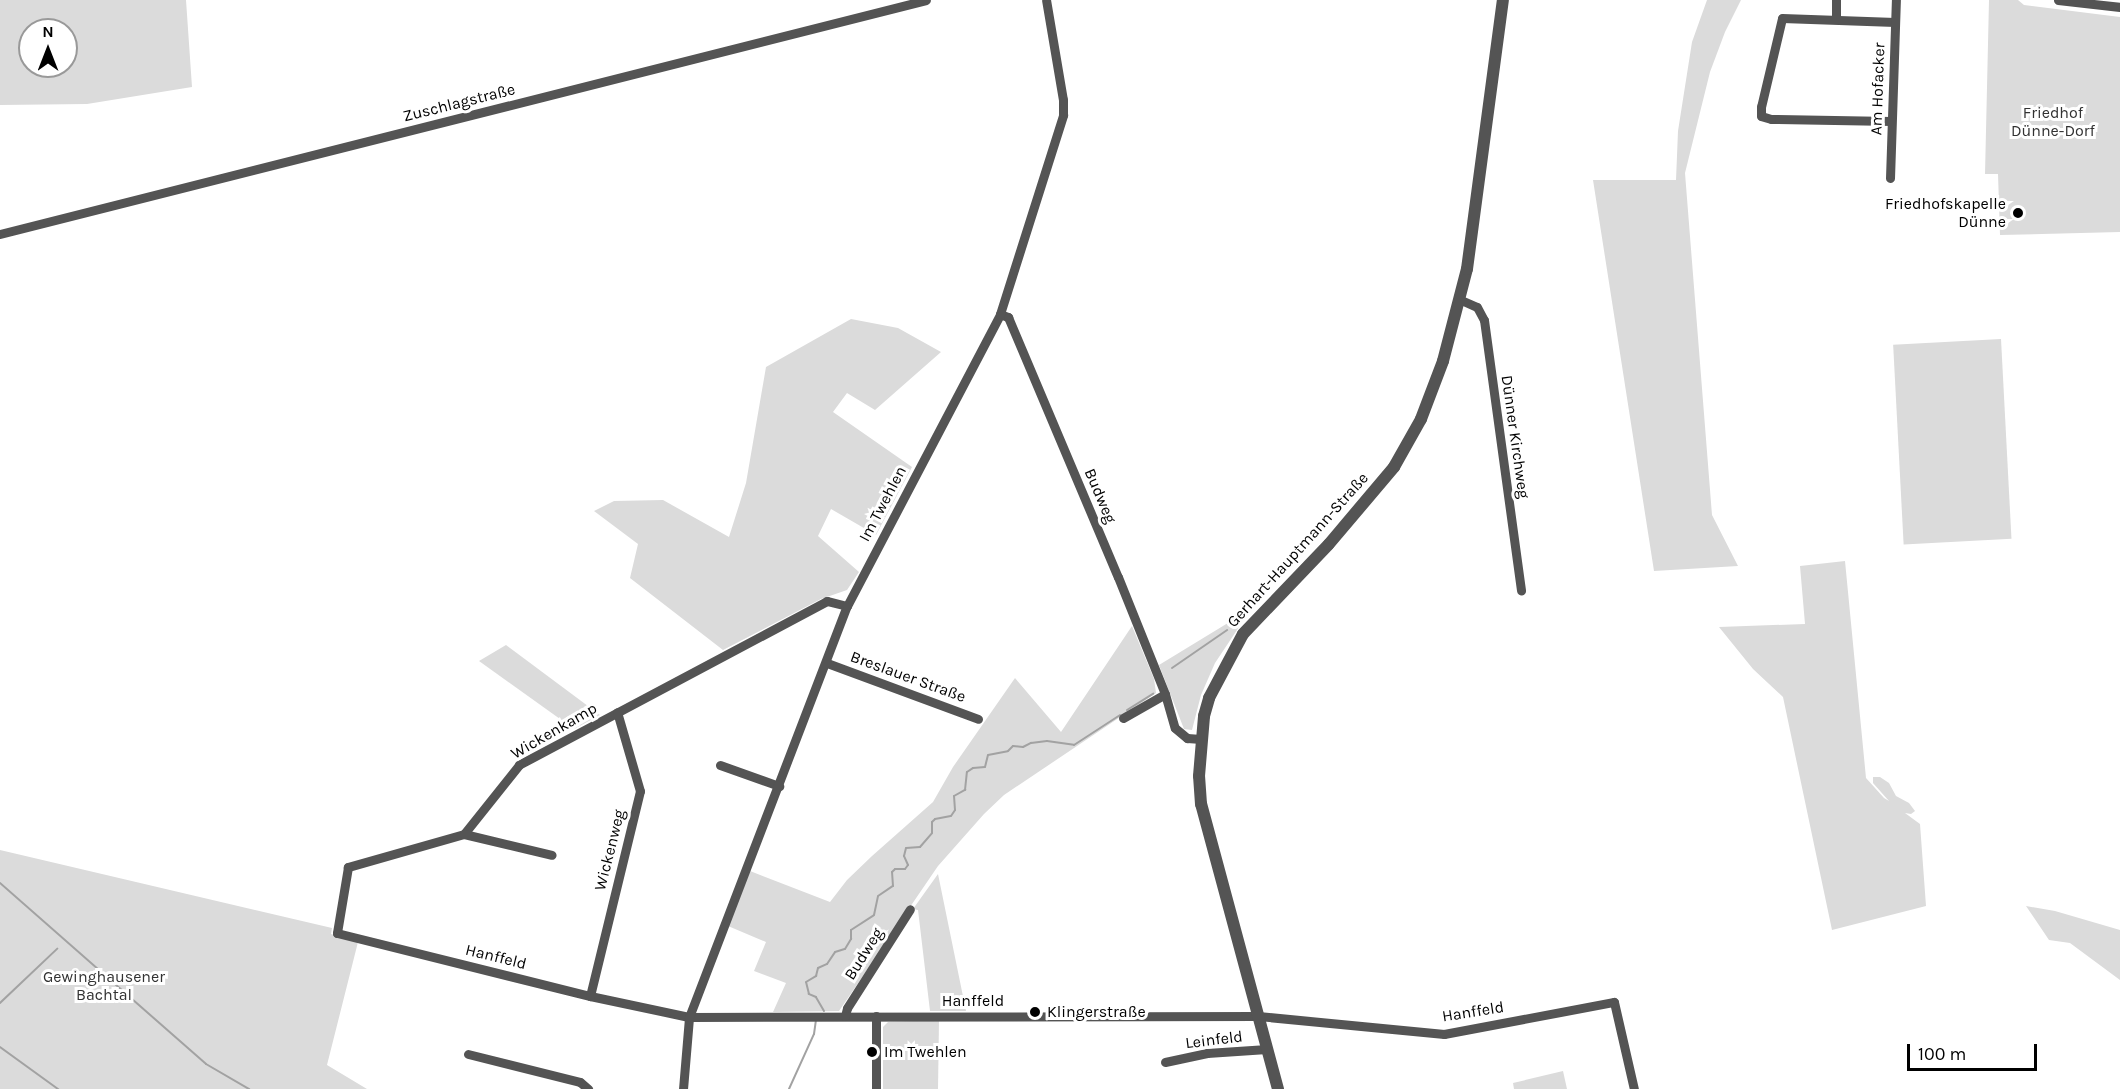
<!DOCTYPE html>
<html>
<head>
<meta charset="utf-8">
<style>
  body { margin:0 }
  #map { position:relative; width:2120px; height:1089px; overflow:hidden; background:#fff; font-family:Karla,sans-serif }
  div>[style] { position:absolute }
  [style*='--x'] { left:calc(var(--x)*1px); top:calc(var(--y)*1px); width:calc(var(--w)*1px); rotate:calc(var(--a)*1deg) }
  .green>* { inset:0; background:#dbdbdb; transform-origin:0 0 }
  .stream>* { height:2px; margin:-1px; padding:0 1px; transform-origin:1px; border-radius:1px; background:#a2a2a2 }
  .minor>* { height:9px; margin:-4.5px; padding:0 4.5px; transform-origin:4.5px; border-radius:4.5px; background:#545454 }
  .tertiary>* { height:12px; margin:-6px; padding:0 6px; transform-origin:6px; border-radius:6px; background:#545454 }
  .dots>* { width:16px; height:16px; translate:-50% -50%; box-sizing:border-box; border:3px solid #fff; border-radius:50% }
  span { translate:-50% -50%; white-space:nowrap; text-align:center; line-height:1.15; -webkit-text-stroke:6px #fff; paint-order:stroke }
  .street-label { font-size:16px; color:#000 }
  .park-label { font-size:16px; color:#323232 }
  .poi-label { font-size:16px; color:#000 }
  .right { translate:-100% -50%; text-align:right }
  .left { translate:0 -50%; text-align:left }
  .north { position:absolute; left:18px; top:18px; width:60px; height:60px; box-sizing:border-box; background:#fff; border:2px solid #999; border-radius:50%; rotate:0deg; font-size:16px; font-weight:700; line-height:24px; text-align:center; color:#000 }
  .north::after { content:''; display:block; margin:auto; width:21px; height:27px; background:#000; clip-path:polygon(50% 0,100% 100%,50% 72%,0 100%) }
  .scale { position:absolute; left:1907px; top:1044px; width:130px; height:27px; box-sizing:border-box; border:3px solid #000; border-top:0; padding-left:8px; font-size:18px; line-height:21px; white-space:nowrap; color:#000; -webkit-text-stroke:4px #fff; paint-order:stroke }
</style>
</head>
<body>
<div id="map">
  <div class="green">
    <i style="clip-path:polygon(evenodd,0 0,186px 0,192px 87px,87px 104px,0 105px,0 0,30px 30px,66px 30px,66px 66px,30px 66px,30px 30px)"></i>
    <i style="clip-path:polygon(1707px 0,1741px 0,1725px 32px,1710px 72px,1685px 173px,1712px 515px,1738px 566px,1654px 571px,1593px 180px,1676px 180px,1678px 131px,1692px 42px)"></i>
    <i style="clip-path:polygon(1989px 0,2018px 0,2024px 5px,2120px 17px,2120px 232px,2000px 235px,1998px 174px,1985px 174px)"></i>
    <i style="clip-path:polygon(851px 319px,898px 328px,941px 352px,875px 410px,847px 393px,833px 412px,912px 467px,876px 535px,831px 509px,818px 536px,859px 572px,847px 590px,821px 599px,723px 650px,630px 578px,638px 544px,594px 511px,614px 501px,663px 500px,729px 537px,746px 483px,766px 367px)"></i>
    <i style="left:2001px;top:339px;width:200px;height:108px;rotate:87deg"></i>
    <i style="clip-path:polygon(1845px 561px,1866px 778px,1884px 798px,1889px 801px,1873px 783px,1873px 777px,1880px 777px,1889px 783px,1896px 796px,1909px 803px,1915px 811px,1911px 814px,1905px 813px,1920px 824px,1926px 906px,1832px 930px,1783px 697px,1753px 669px,1719px 627px,1805px 624px,1800px 566px)"></i>
    <i style="clip-path:polygon(1241px 615px,1245px 618px,1215px 663px,1201px 695px,1192px 730px,1184px 729px,1159px 665px)"></i>
    <i style="clip-path:polygon(1132px 626px,1154px 679px,1156px 693px,1004px 795px,984px 814px,938px 866px,839px 1011px,773px 1012px,786px 983px,754px 971px,766px 942px,728px 926px,750px 871px,830px 902px,847px 880px,872px 856px,933px 802px,953px 767px,1015px 678px,1061px 732px)"></i>
    <i style="clip-path:polygon(506px 645px,600px 715px,574px 729px,479px 661px)"></i>
    <i style="clip-path:polygon(0 850px,332px 928px,331px 934px,358px 942px,327px 1065px,367px 1089px,0 1089px)"></i>
    <i style="clip-path:polygon(938px 874px,966px 1011px,930px 1011px,918px 910px,913px 909px)"></i>
    <i style="clip-path:polygon(2026px 906px,2055px 911px,2120px 930px,2120px 980px,2070px 943px,2049px 940px)"></i>
    <i style="clip-path:polygon(939px 1020px,938px 1089px,883px 1089px,883px 1027px,888px 1022px)"></i>
    <i style="clip-path:polygon(1563px 1071px,1567px 1089px,1514px 1089px,1513px 1083px)"></i>
  </div>
  <div class="stream">
    <i style="--x:1172;--y:668;--w:67;--a:-34.6"></i>
    <i style="--x:1127;--y:710;--w:31;--a:-32"></i>
    <i style="--x:0;--y:883;--w:274;--a:41.3"></i>
    <i style="--x:206;--y:1064;--w:50;--a:30.2"></i>
    <i style="--x:0;--y:1003;--w:79;--a:-43.5"></i>
    <i style="--x:824;--y:1011;--w:16;--a:-120"></i>
    <i style="--x:816;--y:997;--w:8;--a:-157"></i>
    <i style="--x:809;--y:994;--w:12;--a:-104"></i>
    <i style="--x:806;--y:982;--w:12;--a:-31"></i>
    <i style="--x:816;--y:976;--w:8;--a:-76"></i>
    <i style="--x:818;--y:968;--w:10;--a:-24"></i>
    <i style="--x:827;--y:964;--w:14;--a:-56"></i>
    <i style="--x:835;--y:952;--w:10;--a:-17"></i>
    <i style="--x:845;--y:949;--w:12;--a:-59"></i>
    <i style="--x:851;--y:939;--w:9;--a:-90"></i>
    <i style="--x:851;--y:930;--w:27;--a:-33"></i>
    <i style="--x:874;--y:915;--w:19;--a:-78"></i>
    <i style="--x:878;--y:896;--w:18;--a:-34"></i>
    <i style="--x:893;--y:886;--w:14;--a:-94"></i>
    <i style="--x:892;--y:872;--w:4;--a:-45"></i>
    <i style="--x:895;--y:869;--w:10;--a:0"></i>
    <i style="--x:905;--y:869;--w:5;--a:-53"></i>
    <i style="--x:908;--y:865;--w:10;--a:-114"></i>
    <i style="--x:904;--y:856;--w:8;--a:-76"></i>
    <i style="--x:906;--y:848;--w:14;--a:-4"></i>
    <i style="--x:920;--y:847;--w:18;--a:-49"></i>
    <i style="--x:932;--y:833;--w:11;--a:-90"></i>
    <i style="--x:932;--y:822;--w:4;--a:-45"></i>
    <i style="--x:935;--y:819;--w:16;--a:-11"></i>
    <i style="--x:951;--y:816;--w:7;--a:-56"></i>
    <i style="--x:955;--y:810;--w:14;--a:-94"></i>
    <i style="--x:954;--y:796;--w:13;--a:-29"></i>
    <i style="--x:965;--y:790;--w:18;--a:-84"></i>
    <i style="--x:967;--y:772;--w:7;--a:-34"></i>
    <i style="--x:973;--y:768;--w:12;--a:-5"></i>
    <i style="--x:985;--y:767;--w:12;--a:-76"></i>
    <i style="--x:988;--y:755;--w:20;--a:-11"></i>
    <i style="--x:1008;--y:751;--w:7;--a:-45"></i>
    <i style="--x:1013;--y:746;--w:10;--a:6"></i>
    <i style="--x:1023;--y:747;--w:9;--a:-27"></i>
    <i style="--x:1031;--y:743;--w:16;--a:-7"></i>
    <i style="--x:1047;--y:741;--w:27;--a:8"></i>
    <i style="--x:1074;--y:745;--w:55;--a:-33.1"></i>
    <i style="--x:0;--y:1047;--w:72;--a:35.9"></i>
    <i style="--x:789;--y:1089;--w:60;--a:-65.6"></i>
    <i style="--x:814;--y:1034;--w:14;--a:-82"></i>
  </div>
  <div class="minor">
    <i style="--x:2058;--y:0;--w:62;--a:6.4"></i>
    <i style="--x:1836;--y:19;--w:19;--a:-90"></i>
    <i style="--x:1891;--y:121;--w:120;--a:-179"></i>
    <i style="--x:1771;--y:119;--w:10;--a:-163"></i>
    <i style="--x:1761;--y:116;--w:9;--a:-90"></i>
    <i style="--x:1761;--y:107;--w:91;--a:-76.7"></i>
    <i style="--x:1782;--y:18;--w:113;--a:2"></i>
    <i style="--x:1890;--y:178;--w:178;--a:-88.1"></i>
    <i style="--x:0;--y:234;--w:955;--a:-14.18"></i>
    <i style="--x:1461;--y:300;--w:17;--a:24"></i>
    <i style="--x:1477;--y:307;--w:15;--a:62"></i>
    <i style="--x:1484;--y:320;--w:273;--a:82.2"></i>
    <i style="--x:1000;--y:314;--w:9;--a:21"></i>
    <i style="--x:1008;--y:317;--w:282;--a:67.1"></i>
    <i style="--x:1118;--y:577;--w:126;--a:68.1"></i>
    <i style="--x:1165;--y:694;--w:35;--a:74"></i>
    <i style="--x:1175;--y:728;--w:16;--a:40"></i>
    <i style="--x:1187;--y:738;--w:14;--a:4"></i>
    <i style="--x:847;--y:606;--w:21;--a:-166"></i>
    <i style="--x:827;--y:601;--w:349;--a:152"></i>
    <i style="--x:519;--y:765;--w:88;--a:128.6"></i>
    <i style="--x:464;--y:834;--w:121;--a:164.1"></i>
    <i style="--x:348;--y:867;--w:67;--a:99.5"></i>
    <i style="--x:337;--y:933;--w:261;--a:14"></i>
    <i style="--x:590;--y:996;--w:101;--a:12"></i>
    <i style="--x:689;--y:1017;--w:569;--a:-0.1"></i>
    <i style="--x:1258;--y:1016;--w:187;--a:5.5"></i>
    <i style="--x:1444;--y:1034;--w:173;--a:-10.7"></i>
    <i style="--x:1614;--y:1002;--w:89;--a:77.1"></i>
    <i style="--x:827;--y:663;--w:161;--a:20.3"></i>
    <i style="--x:1123;--y:718;--w:48;--a:-29.7"></i>
    <i style="--x:720;--y:765;--w:63;--a:19.6"></i>
    <i style="--x:464;--y:834;--w:90;--a:13.4"></i>
    <i style="--x:590;--y:996;--w:211;--a:-76.3"></i>
    <i style="--x:640;--y:791;--w:82;--a:-106.2"></i>
    <i style="--x:845;--y:1016;--w:8;--a:-76"></i>
    <i style="--x:847;--y:1008;--w:117;--a:-57.5"></i>
    <i style="--x:468;--y:1054;--w:115;--a:14"></i>
    <i style="--x:580;--y:1082;--w:11;--a:41"></i>
    <i style="--x:1165;--y:1062;--w:43;--a:-12.1"></i>
    <i style="--x:1207;--y:1053;--w:60;--a:-3.8"></i>
    <i style="--x:683;--y:1089;--w:72;--a:-85.2"></i>
    <i style="--x:689;--y:1017;--w:440;--a:-69"></i>
    <i style="--x:847;--y:606;--w:330;--a:-62.3"></i>
    <i style="--x:1000;--y:314;--w:209;--a:-72.4"></i>
    <i style="--x:1063;--y:115;--w:15;--a:-90"></i>
    <i style="--x:1063;--y:100;--w:101;--a:-99.6"></i>
    <i style="--x:876;--y:1089;--w:73;--a:-90"></i>
  </div>
  <div class="tertiary">
    <i style="--x:1278;--y:1089;--w:295;--a:-105.1"></i>
    <i style="--x:1201;--y:804;--w:28;--a:-94"></i>
    <i style="--x:1199;--y:776;--w:60;--a:-85.2"></i>
    <i style="--x:1204;--y:716;--w:19;--a:-74"></i>
    <i style="--x:1209;--y:698;--w:72;--a:-62"></i>
    <i style="--x:1243;--y:634;--w:124;--a:-46.3"></i>
    <i style="--x:1329;--y:544;--w:101;--a:-49.8"></i>
    <i style="--x:1394;--y:467;--w:55;--a:-60.6"></i>
    <i style="--x:1421;--y:419;--w:62;--a:-69.2"></i>
    <i style="--x:1443;--y:361;--w:95;--a:-75.4"></i>
    <i style="--x:1467;--y:269;--w:271;--a:-82.4"></i>
  </div>
  <div class="dots">
    <i style="left:2018px;top:213px;background:#000"></i>
    <i style="left:1035px;top:1012px;background:#000"></i>
    <i style="left:872px;top:1052px;background:#000"></i>
  </div>
  <div class="street-label">
    <span style="left:1878px;top:89px;rotate:-88deg">Am Hofacker</span>
    <span style="left:459px;top:103px;rotate:-14deg">Zuschlagstraße</span>
    <span style="left:1515px;top:437px;rotate:82deg">Dünner Kirchweg</span>
    <span style="left:1100px;top:496px;rotate:67deg">Budweg</span>
    <span style="left:883px;top:504px;rotate:-62deg">Im Twehlen</span>
    <span style="left:1298px;top:550px;rotate:-48deg">Gerhart-Hauptmann-Straße</span>
    <span style="left:908px;top:677px;rotate:20deg">Breslauer Straße</span>
    <span style="left:554px;top:731px;rotate:-30deg">Wickenkamp</span>
    <span style="left:610px;top:850px;rotate:-76deg">Wickenweg</span>
    <span style="left:864px;top:954px;rotate:-58deg">Budweg</span>
    <span style="left:496px;top:957px;rotate:14deg">Hanffeld</span>
    <span style="left:973px;top:1001px">Hanffeld</span>
    <span style="left:1473px;top:1012px;rotate:-9deg">Hanffeld</span>
    <span style="left:1214px;top:1040px;rotate:-7deg">Leinfeld</span>
  </div>
  <div class="park-label">
    <span style="left:2053px;top:122px">Friedhof<br>Dünne-Dorf</span>
    <span style="left:104px;top:986px">Gewinghausener<br>Bachtal</span>
  </div>
  <div class="poi-label">
    <span class="right" style="left:2006px;top:213px">Friedhofskapelle<br>Dünne</span>
    <span class="left" style="left:1047px;top:1012px">Klingerstraße</span>
    <span class="left" style="left:884px;top:1052px">Im Twehlen</span>
  </div>
  <div class="north">N</div>
  <div class="scale">100 m</div>
</div>
</body>
</html>
